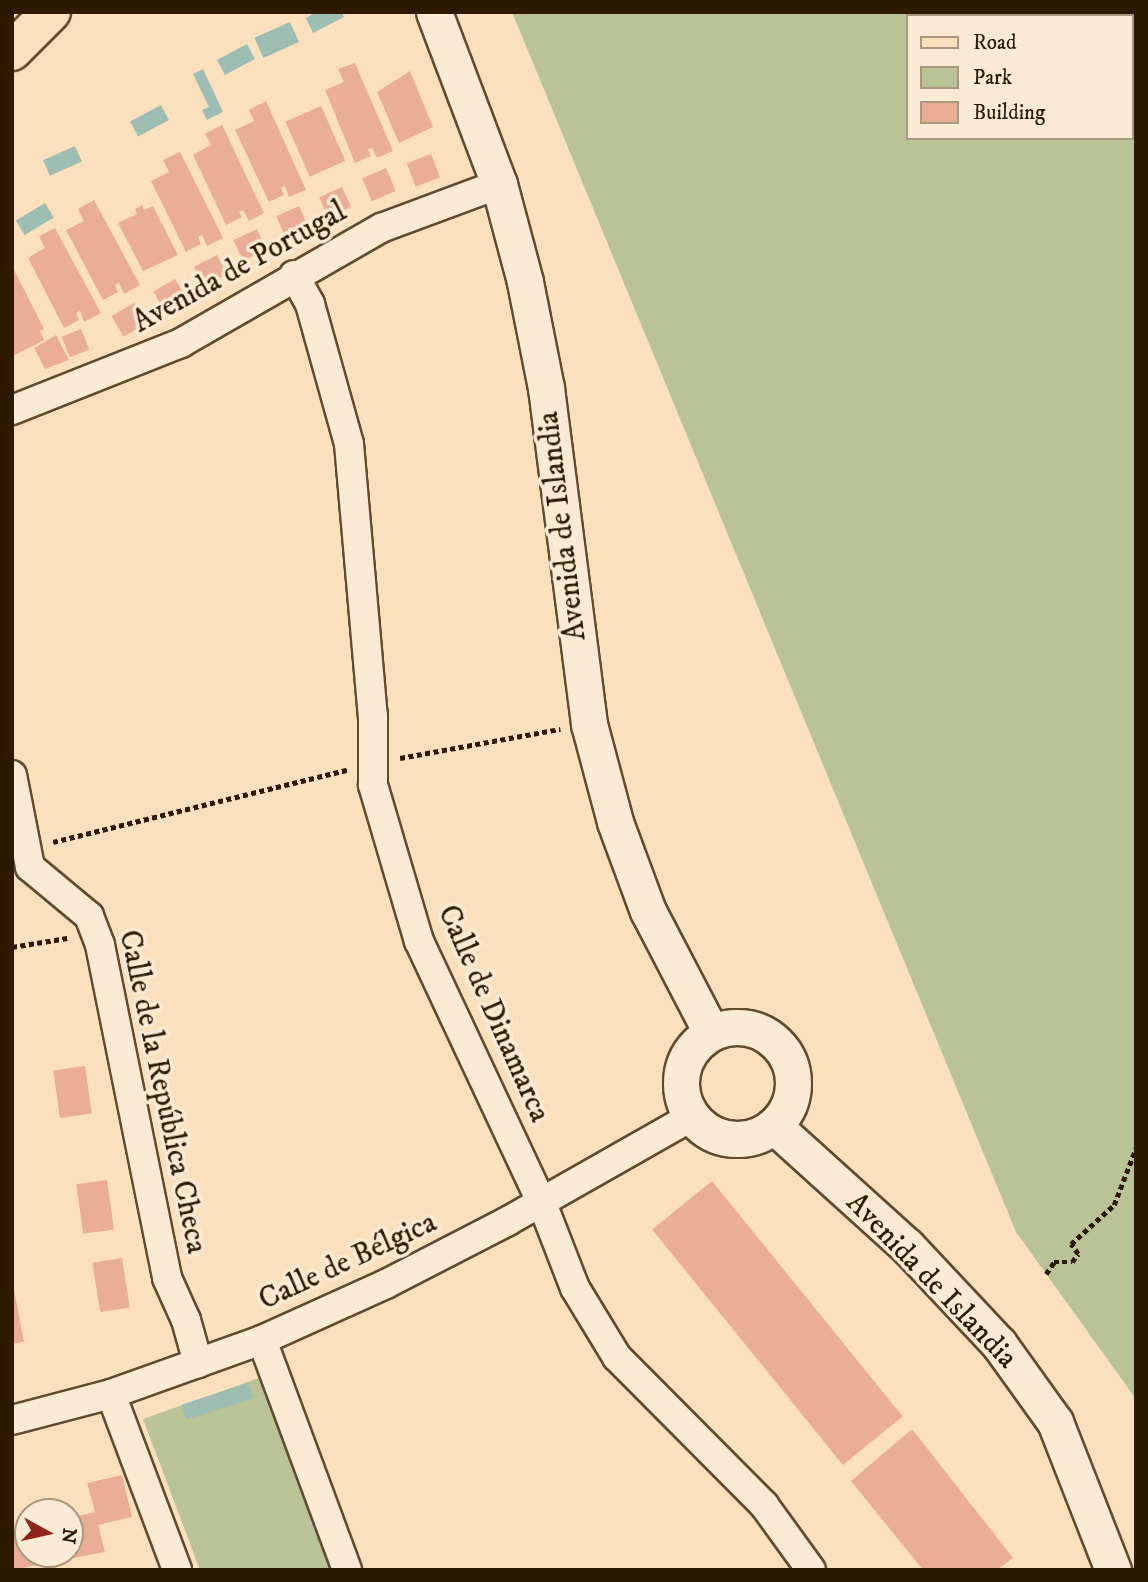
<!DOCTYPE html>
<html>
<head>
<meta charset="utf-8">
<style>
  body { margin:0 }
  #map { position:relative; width:1148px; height:1582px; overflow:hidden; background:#fae0bd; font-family:"IM FELL DW Pica",serif }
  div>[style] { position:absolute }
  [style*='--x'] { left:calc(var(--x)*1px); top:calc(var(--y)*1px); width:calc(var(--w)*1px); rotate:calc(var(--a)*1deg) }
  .green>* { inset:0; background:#b9c395 }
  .water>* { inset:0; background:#9ebdb3; transform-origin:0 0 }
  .building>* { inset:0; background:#e9ae95; transform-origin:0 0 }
  .path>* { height:4.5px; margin-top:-2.25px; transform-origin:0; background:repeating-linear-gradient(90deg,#2e1900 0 5px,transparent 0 8.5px) }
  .roads { filter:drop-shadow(2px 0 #614b2f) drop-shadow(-2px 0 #614b2f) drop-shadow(0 2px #614b2f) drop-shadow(0 -2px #614b2f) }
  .minor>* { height:28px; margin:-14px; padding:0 14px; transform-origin:14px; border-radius:14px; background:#fcebd4 }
  .tertiary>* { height:35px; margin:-17.5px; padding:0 17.5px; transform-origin:17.5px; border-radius:17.5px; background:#fcebd4 }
  .tertiary>.ring { margin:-17.5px; padding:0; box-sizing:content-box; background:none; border:35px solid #fcebd4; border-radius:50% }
  .primary>* { height:38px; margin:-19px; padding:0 19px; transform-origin:19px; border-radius:19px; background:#fae0bd }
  span { translate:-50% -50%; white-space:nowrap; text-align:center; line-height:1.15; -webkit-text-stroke:7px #fcebd4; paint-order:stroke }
  .street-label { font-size:30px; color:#2e1900 }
  .frame { position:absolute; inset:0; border:14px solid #2e1900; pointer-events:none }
  .legend { position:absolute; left:906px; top:14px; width:228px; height:126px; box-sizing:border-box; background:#fcebd4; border:2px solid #aa977f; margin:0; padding:9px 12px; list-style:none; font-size:21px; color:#2e1900 }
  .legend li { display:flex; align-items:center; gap:14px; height:35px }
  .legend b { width:35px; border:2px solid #aa977f }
  .north { position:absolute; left:14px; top:1498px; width:70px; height:70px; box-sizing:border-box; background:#fcebd4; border:2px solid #aa977f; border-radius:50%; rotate:98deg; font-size:19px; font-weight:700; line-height:28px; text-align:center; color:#2e1900 }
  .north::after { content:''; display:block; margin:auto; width:24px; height:32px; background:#8f2418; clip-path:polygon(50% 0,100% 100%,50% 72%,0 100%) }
</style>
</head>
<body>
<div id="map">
  <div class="green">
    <i style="clip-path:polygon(evenodd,512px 12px,1136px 12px,1136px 1399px,1016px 1232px,512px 12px,908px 16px,1132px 16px,1132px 138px,908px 138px,908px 16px)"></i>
    <i style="clip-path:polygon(262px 1377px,335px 1570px,200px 1570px,143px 1419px)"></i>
  </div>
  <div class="water">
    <i style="clip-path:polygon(316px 12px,341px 12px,344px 17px,313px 33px,306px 18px)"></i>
    <i style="left:290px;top:22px;width:22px;height:39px;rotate:66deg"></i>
    <i style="left:247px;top:44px;width:17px;height:34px;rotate:62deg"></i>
    <i style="clip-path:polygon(203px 69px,223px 112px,207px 120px,202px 110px,209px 107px,193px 74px)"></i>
    <i style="left:161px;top:105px;width:17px;height:35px;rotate:62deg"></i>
    <i style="left:75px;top:146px;width:17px;height:35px;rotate:66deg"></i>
    <i style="left:45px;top:203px;width:17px;height:34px;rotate:59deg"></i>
    <i style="left:248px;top:1383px;width:16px;height:70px;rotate:72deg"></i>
  </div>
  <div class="building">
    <i style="clip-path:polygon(355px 63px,393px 151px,377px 158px,372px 148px,368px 149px,371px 156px,355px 163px,325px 90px,344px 82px,338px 69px)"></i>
    <i style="clip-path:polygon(410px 71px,433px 127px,399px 143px,377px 92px)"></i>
    <i style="clip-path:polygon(266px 101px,306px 190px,289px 197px,285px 186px,281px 188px,284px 195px,269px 202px,235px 130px,254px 121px,249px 110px)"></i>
    <i style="left:321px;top:106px;width:60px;height:39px;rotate:66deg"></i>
    <i style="clip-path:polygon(222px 125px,264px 213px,249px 221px,243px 210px,239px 212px,242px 217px,226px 225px,193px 155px,211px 145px,205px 134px)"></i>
    <i style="clip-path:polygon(180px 152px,223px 238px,207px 246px,202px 235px,198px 237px,201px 244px,186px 252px,151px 181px,169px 172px,163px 160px)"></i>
    <i style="left:431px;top:154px;width:25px;height:26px;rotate:69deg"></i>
    <i style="left:386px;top:168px;width:25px;height:26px;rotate:67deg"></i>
    <i style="left:342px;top:187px;width:22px;height:25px;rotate:66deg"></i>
    <i style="clip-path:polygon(94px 200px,140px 285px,124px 294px,119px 283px,115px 285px,118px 292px,103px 300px,66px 230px,84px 221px,78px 209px)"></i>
    <i style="clip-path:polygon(142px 205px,144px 210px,153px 206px,178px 255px,143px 271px,118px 223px,137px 214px,135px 209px)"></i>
    <i style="left:299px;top:206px;width:24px;height:25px;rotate:66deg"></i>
    <i style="clip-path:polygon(55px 228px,101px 313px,84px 322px,80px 311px,76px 313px,79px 320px,64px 328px,28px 258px,45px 248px,39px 236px)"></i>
    <i style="left:257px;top:229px;width:23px;height:26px;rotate:65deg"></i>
    <i style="left:217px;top:255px;width:22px;height:26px;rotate:63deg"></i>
    <i style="clip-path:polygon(12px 266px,44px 329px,40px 331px,44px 340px,13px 356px)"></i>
    <i style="left:175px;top:279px;width:24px;height:25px;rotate:60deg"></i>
    <i style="left:134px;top:303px;width:24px;height:26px;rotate:60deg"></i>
    <i style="left:81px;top:329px;width:22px;height:21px;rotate:68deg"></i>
    <i style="clip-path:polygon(56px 335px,69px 360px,45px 369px,34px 348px)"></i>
    <i style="left:85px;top:1066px;width:48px;height:32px;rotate:82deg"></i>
    <i style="left:107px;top:1180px;width:50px;height:31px;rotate:82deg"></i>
    <i style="left:712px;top:1181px;width:303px;height:77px;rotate:51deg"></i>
    <i style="left:122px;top:1258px;width:50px;height:30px;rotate:81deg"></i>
    <i style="clip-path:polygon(12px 1279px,24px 1342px,12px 1344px)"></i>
    <i style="clip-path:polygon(912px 1429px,1013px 1558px,997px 1570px,923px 1570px,851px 1481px)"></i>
    <i style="clip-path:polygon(122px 1475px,132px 1517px,98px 1525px,105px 1552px,12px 1570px,12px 1531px,28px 1527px,28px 1554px,70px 1554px,70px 1518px,95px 1512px,87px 1483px)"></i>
  </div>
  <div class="path">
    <i style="--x:400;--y:758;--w:163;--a:-10.3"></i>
    <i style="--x:53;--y:842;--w:303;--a:-13.8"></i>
    <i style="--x:12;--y:947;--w:56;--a:-9.3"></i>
    <i style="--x:1046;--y:1274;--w:14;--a:-56"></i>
    <i style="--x:1054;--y:1262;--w:18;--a:0"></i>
    <i style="--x:1072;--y:1262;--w:10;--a:-53"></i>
    <i style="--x:1078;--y:1254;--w:12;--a:-125"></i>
    <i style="--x:1071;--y:1244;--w:58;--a:-42.2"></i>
    <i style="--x:1114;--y:1205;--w:61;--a:-68.9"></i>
  </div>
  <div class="roads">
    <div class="minor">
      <i style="--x:294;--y:275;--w:33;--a:61"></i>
      <i style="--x:310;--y:304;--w:145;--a:74.4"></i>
      <i style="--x:349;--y:444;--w:273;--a:85"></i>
      <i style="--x:373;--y:716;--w:69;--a:90"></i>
      <i style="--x:373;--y:785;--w:163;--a:73.6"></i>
      <i style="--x:419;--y:941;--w:289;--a:64.9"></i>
      <i style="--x:542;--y:1203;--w:91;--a:68.8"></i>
      <i style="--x:575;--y:1288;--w:81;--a:58.7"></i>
      <i style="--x:617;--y:1357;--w:209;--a:45.2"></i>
      <i style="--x:764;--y:1505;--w:80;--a:54.1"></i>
      <i style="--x:12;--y:410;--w:182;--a:-21.6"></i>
      <i style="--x:181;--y:343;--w:231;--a:-29.9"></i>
      <i style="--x:381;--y:228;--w:126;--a:-20.4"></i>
      <i style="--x:12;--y:775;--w:94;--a:78.9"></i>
      <i style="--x:30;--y:867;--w:77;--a:39.7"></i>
      <i style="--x:89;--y:916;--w:31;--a:69"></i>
      <i style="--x:100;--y:945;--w:340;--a:78.6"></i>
      <i style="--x:167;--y:1278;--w:46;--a:65.7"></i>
      <i style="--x:186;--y:1320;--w:45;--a:74.4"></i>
      <i style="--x:262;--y:1340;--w:245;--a:69.7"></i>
      <i style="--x:111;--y:1394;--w:188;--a:69.4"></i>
      <i style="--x:12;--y:1420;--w:102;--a:-14.7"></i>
      <i style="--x:111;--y:1394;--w:160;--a:-19.7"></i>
      <i style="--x:262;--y:1340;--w:136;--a:-24.3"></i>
      <i style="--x:386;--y:1284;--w:137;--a:-27.3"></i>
      <i style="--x:508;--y:1221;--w:210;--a:-29.6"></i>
    </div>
    <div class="tertiary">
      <i style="--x:434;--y:12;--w:184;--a:69.3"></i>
      <i style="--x:499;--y:184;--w:101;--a:75.1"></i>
      <i style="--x:525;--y:282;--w:108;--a:78.8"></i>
      <i style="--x:546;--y:388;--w:339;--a:82.7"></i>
      <i style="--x:589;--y:724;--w:101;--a:75.1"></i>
      <i style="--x:615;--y:822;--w:95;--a:69.7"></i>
      <i style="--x:648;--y:911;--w:136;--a:62.5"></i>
      <i class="ring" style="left:681px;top:1027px;width:77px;height:77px"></i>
      <i style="--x:774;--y:1126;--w:179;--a:42.1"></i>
      <i style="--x:907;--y:1246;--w:134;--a:46.8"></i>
      <i style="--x:999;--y:1344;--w:96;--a:54.3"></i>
      <i style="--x:1055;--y:1422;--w:159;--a:68.6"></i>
    </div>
    <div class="primary">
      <i style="--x:12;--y:51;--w:55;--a:-45"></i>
    </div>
  </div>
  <div class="street-label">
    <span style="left:240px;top:268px;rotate:-29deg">Avenida de Portugal</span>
    <span style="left:563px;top:526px;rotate:-97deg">Avenida de Islandia</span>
    <span style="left:493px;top:1014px;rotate:66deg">Calle de Dinamarca</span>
    <span style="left:162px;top:1092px;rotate:78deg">Calle de la República Checa</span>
    <span style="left:348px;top:1262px;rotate:-25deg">Calle de Bélgica</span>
    <span style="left:931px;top:1281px;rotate:46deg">Avenida de Islandia</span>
  </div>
  <div class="frame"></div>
  <ul class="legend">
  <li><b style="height:9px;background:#fae0bd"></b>Road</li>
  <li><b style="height:19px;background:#b9c395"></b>Park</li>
  <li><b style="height:19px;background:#e9ae95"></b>Building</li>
  </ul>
  <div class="north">N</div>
</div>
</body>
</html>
